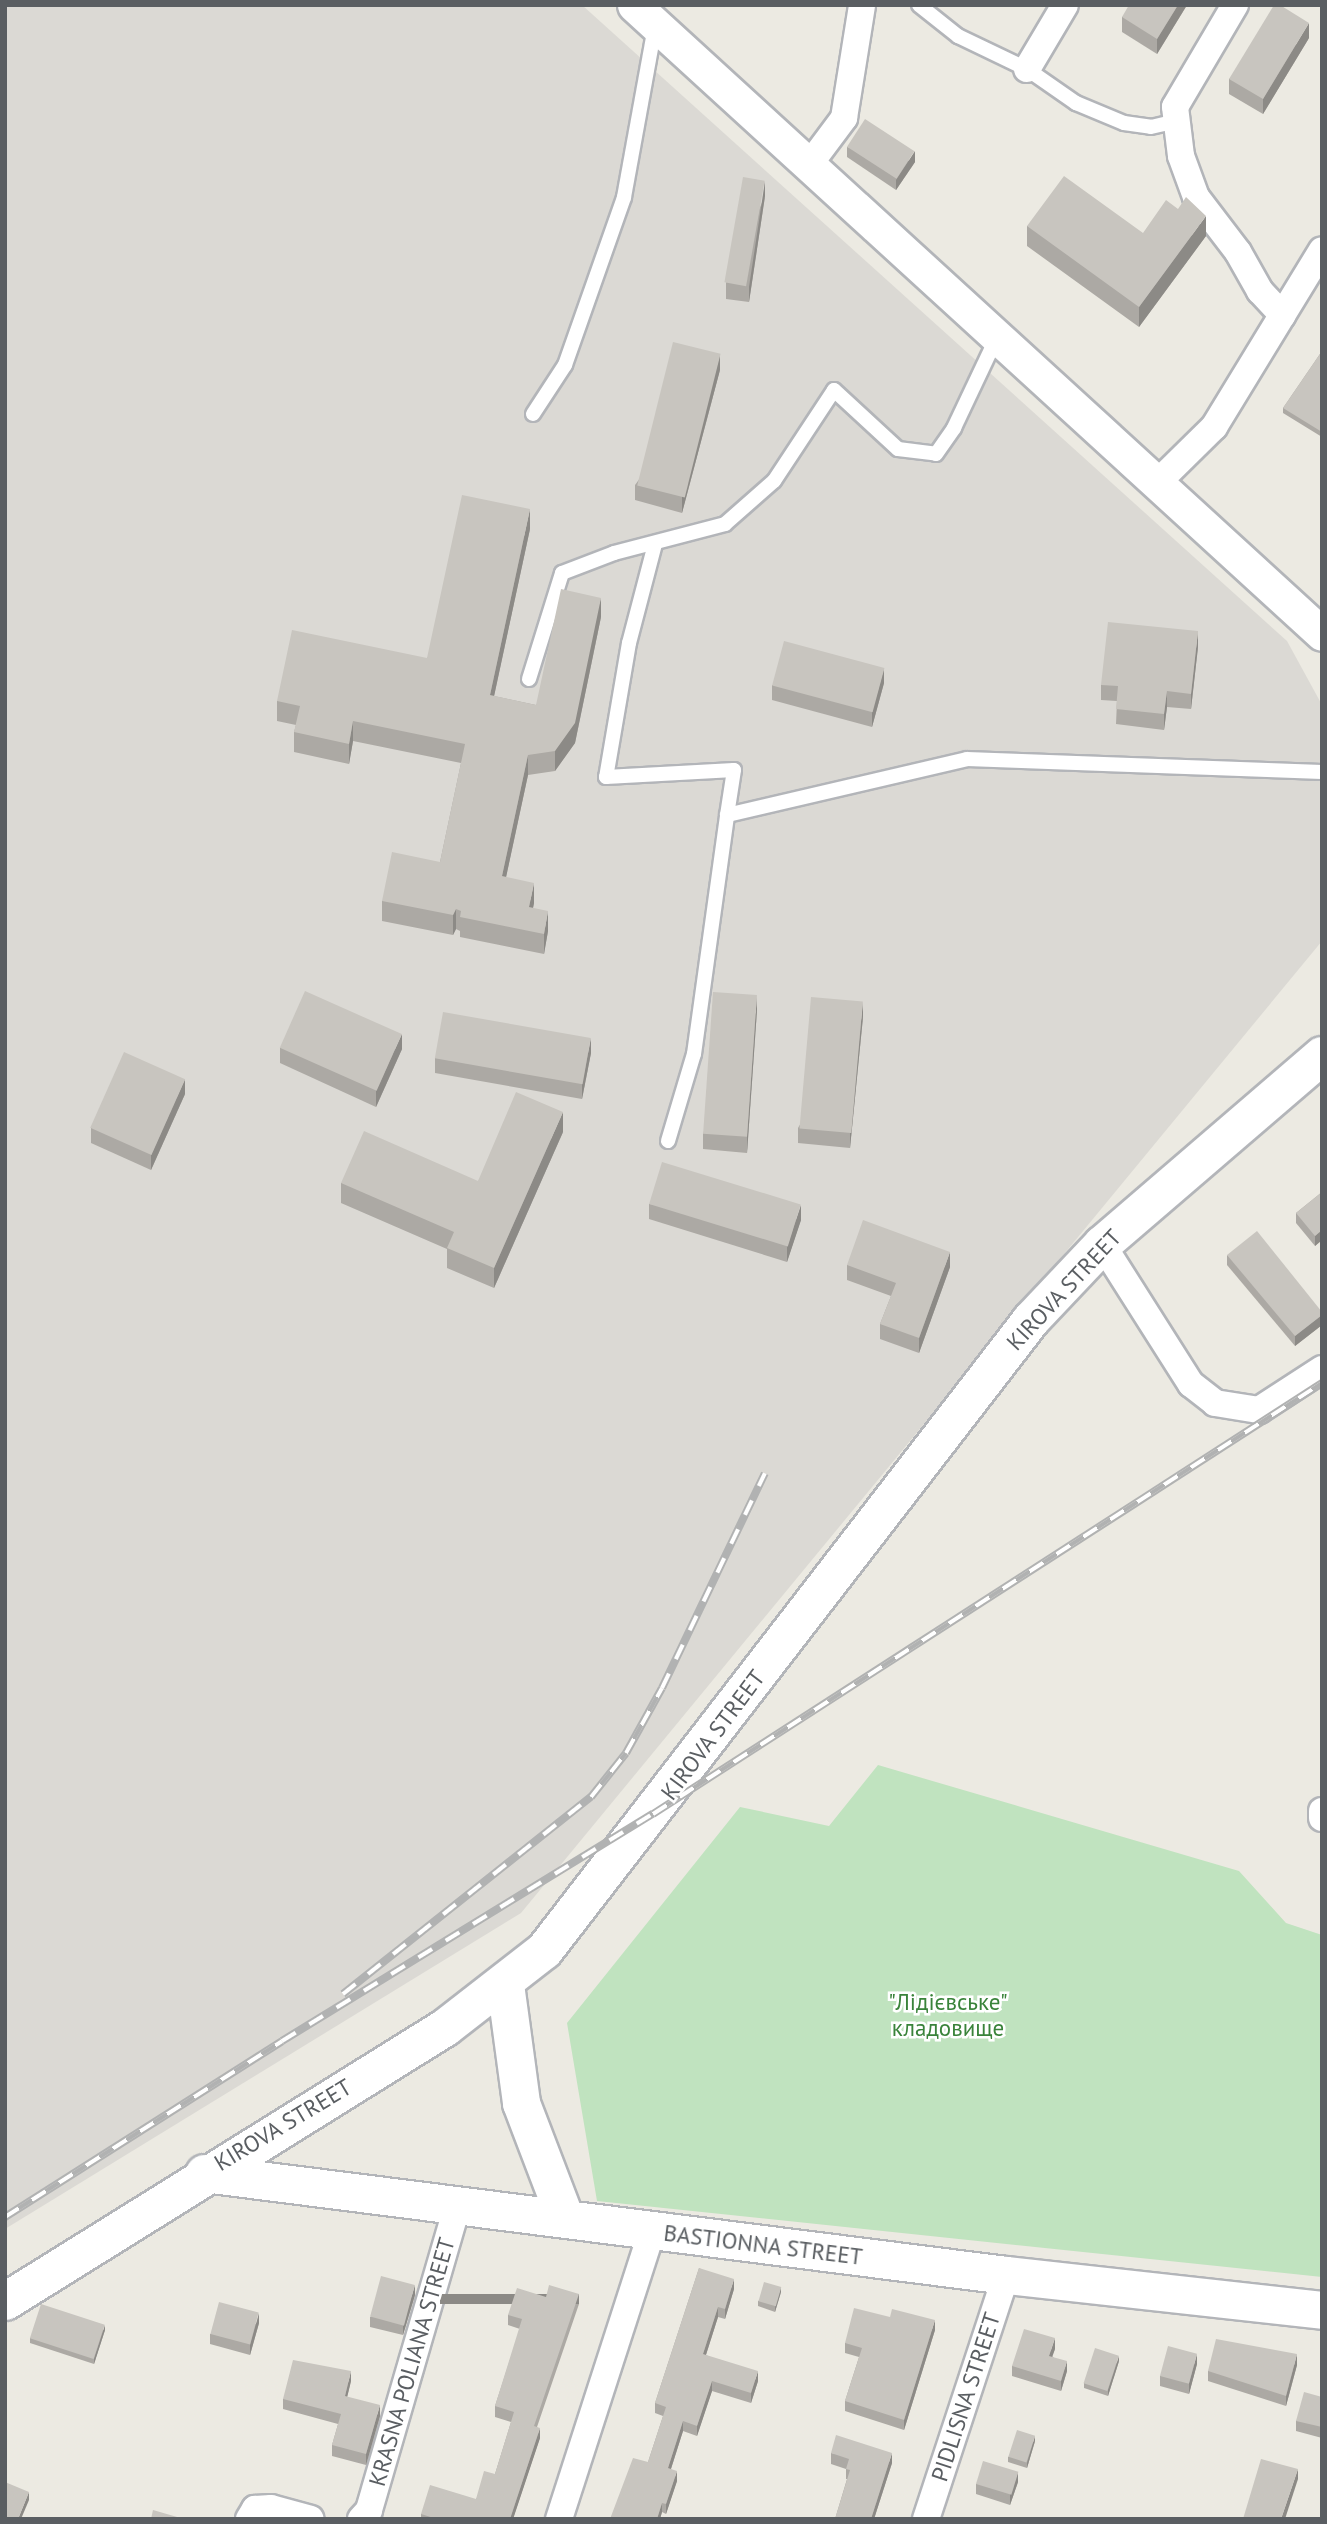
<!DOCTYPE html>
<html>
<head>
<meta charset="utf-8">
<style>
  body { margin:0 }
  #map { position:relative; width:1327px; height:2524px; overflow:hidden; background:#eceae2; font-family:"PT Sans",sans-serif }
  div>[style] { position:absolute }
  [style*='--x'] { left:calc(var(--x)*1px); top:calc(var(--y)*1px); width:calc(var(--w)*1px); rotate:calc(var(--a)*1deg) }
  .industrial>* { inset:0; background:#dbd9d4 }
  .green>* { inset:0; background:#c0e3bf }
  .roads { filter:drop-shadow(2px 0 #b3b5b9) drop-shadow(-2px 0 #b3b5b9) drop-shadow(0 2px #b3b5b9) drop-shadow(0 -2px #b3b5b9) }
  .service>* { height:14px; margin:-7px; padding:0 7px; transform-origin:7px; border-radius:7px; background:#fff }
  .minor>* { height:26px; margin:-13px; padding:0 13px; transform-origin:13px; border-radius:13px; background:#fff }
  .tertiary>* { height:33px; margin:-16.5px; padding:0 16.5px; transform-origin:16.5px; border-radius:16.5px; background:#fff }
  .secondary>* { height:37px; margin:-18.5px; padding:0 18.5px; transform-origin:18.5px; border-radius:18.5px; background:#fff }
  .rail>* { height:8px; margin-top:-4px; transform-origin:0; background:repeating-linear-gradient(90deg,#fff 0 16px,#b1b2b2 0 32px); box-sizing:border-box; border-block:2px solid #b1b2b2 }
  .wall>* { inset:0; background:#aca9a4 }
  .shaded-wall>* { inset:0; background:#8c8a86; transform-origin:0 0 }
  .building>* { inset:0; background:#c8c5bf; transform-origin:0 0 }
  span { translate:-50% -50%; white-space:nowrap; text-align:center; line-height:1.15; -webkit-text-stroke:5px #fff; paint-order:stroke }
  .street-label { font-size:23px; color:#5a5e62 }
  .park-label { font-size:23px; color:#39833a }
  .frame { position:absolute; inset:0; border:7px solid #5a5e62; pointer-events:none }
</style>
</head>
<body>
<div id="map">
  <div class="industrial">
    <i style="clip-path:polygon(5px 5px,582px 5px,1287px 641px,1322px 705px,1322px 941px,521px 1913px,5px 2229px)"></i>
  </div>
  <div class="green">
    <i style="clip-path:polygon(878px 1765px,1239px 1871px,1286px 1923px,1322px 1935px,1322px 2277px,597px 2201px,567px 2023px,740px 1807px,829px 1826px)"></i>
  </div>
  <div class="roads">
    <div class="service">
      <i style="--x:919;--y:5;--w:50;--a:38.5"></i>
      <i style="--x:958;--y:36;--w:76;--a:25.6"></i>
      <i style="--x:1027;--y:69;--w:60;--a:34.8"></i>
      <i style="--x:1076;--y:103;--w:52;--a:22.6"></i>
      <i style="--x:1124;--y:123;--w:27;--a:8"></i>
      <i style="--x:1151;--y:127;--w:27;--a:-13"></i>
      <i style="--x:533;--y:414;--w:59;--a:-56.9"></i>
      <i style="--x:565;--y:365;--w:178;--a:-70.6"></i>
      <i style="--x:624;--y:197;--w:173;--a:-79.7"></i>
      <i style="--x:655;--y:544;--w:102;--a:104.7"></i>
      <i style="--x:629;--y:643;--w:136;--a:99.7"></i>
      <i style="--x:606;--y:777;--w:128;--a:-3.1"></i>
      <i style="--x:734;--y:770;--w:46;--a:98.8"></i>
      <i style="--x:529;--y:679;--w:111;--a:-72.7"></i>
      <i style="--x:562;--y:573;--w:56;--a:-21"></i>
      <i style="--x:614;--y:553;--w:115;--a:-14.6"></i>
      <i style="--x:725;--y:524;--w:65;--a:-41.3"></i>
      <i style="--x:774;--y:481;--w:109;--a:-56.6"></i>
      <i style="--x:834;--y:390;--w:87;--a:42.7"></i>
      <i style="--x:898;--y:449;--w:38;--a:7"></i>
      <i style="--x:936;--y:454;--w:32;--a:-55"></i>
      <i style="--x:954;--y:428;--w:101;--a:-64.7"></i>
      <i style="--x:668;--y:1141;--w:91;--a:-73.4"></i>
      <i style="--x:694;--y:1054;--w:241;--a:-82.1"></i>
      <i style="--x:727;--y:815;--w:246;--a:-13.1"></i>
      <i style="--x:967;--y:759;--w:355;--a:2.1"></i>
    </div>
    <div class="minor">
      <i style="--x:1235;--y:5;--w:118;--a:120.5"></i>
      <i style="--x:1175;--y:107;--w:49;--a:83"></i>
      <i style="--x:1181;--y:156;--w:44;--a:69.9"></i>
      <i style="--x:1196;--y:197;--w:69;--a:52.6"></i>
      <i style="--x:1238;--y:252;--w:45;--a:60.6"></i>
      <i style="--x:1260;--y:291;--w:33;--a:47"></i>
      <i style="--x:1027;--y:69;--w:74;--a:-59.3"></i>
      <i style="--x:809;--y:165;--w:59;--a:-53.3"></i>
      <i style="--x:844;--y:118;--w:114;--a:-80.9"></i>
      <i style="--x:1157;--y:483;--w:80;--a:-44.5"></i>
      <i style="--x:1214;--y:427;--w:207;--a:-58.6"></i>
      <i style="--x:1102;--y:1244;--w:166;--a:57.6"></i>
      <i style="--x:1191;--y:1384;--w:31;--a:38"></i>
      <i style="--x:1215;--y:1403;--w:45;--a:9"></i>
      <i style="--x:1259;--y:1410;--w:75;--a:-33.1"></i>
      <i style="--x:1322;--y:1811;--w:7;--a:90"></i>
      <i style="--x:249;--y:2519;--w:12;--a:-59"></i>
      <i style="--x:255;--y:2509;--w:16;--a:-4"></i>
      <i style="--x:271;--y:2508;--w:41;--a:15.4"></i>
      <i style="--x:361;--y:2519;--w:12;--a:-48"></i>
      <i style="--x:369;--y:2510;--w:320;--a:-73.8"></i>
      <i style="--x:559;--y:2519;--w:303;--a:-72.1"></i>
      <i style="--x:926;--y:2519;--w:257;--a:-71.8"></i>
    </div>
    <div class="tertiary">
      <i style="--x:634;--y:5;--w:932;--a:42.43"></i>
    </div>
    <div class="secondary">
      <i style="--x:505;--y:1984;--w:120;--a:82.3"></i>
      <i style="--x:521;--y:2103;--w:123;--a:69.1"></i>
      <i style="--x:204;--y:2173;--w:808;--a:7.25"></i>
      <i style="--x:1006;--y:2275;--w:318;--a:6.3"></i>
      <i style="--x:5;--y:2301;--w:518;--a:-31.91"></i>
      <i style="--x:445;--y:2027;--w:125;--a:-37.9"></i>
      <i style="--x:544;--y:1950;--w:797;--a:-52.34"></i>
      <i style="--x:1031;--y:1319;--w:103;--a:-46.6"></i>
      <i style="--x:1102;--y:1244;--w:290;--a:-40.7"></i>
    </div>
  </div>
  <div class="rail">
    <i style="--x:343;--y:1994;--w:317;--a:-38.5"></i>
    <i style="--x:591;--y:1797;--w:56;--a:-51.5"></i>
    <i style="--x:626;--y:1753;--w:74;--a:-61"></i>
    <i style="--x:662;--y:1688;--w:238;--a:-64.4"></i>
    <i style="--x:5;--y:2217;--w:328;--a:-32.4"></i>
    <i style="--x:282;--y:2041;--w:435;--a:-31.5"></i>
    <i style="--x:653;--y:1814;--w:796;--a:-32.79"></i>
  </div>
  <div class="wall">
    <i style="clip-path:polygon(1187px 5px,1157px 54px,1122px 32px,1122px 17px)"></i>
    <i style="clip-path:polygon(1309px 38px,1263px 114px,1229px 94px,1229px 79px)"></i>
    <i style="clip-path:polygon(847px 147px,915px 162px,896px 190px,847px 157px)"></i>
    <i style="clip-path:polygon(765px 196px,749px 302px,726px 299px,726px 283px)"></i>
    <i style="clip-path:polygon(1027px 226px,1143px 233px,1206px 236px,1139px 327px,1027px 246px)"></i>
    <i style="clip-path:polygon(1322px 351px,1322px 437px,1283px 413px,1283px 408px)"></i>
    <i style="clip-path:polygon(720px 370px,682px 513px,635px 500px,635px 485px)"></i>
    <i style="clip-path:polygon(530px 529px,494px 696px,536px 705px,601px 617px,575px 743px,555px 771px,528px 775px,506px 877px,534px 903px,533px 908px,548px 931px,544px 954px,460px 937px,460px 931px,456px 929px,453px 935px,382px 921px,382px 901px,440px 862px,461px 763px,353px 741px,349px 764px,294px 752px,294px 732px,296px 725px,277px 721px,277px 701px,427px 658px)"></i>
    <i style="clip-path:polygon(1198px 647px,1191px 709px,1167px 707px,1164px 730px,1116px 724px,1117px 701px,1101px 700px,1101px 685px)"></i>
    <i style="clip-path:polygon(884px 683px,872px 727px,772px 700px,772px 685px)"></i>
    <i style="clip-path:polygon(757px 1010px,747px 1153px,703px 1149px,703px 1134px)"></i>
    <i style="clip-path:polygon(863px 1017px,850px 1148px,798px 1143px,798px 1128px)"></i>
    <i style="clip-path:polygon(280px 1048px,402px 1049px,376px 1107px,280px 1063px)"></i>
    <i style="clip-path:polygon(591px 1053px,582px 1099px,435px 1073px,435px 1058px)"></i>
    <i style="clip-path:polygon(185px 1094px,151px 1170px,91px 1143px,91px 1128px)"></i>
    <i style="clip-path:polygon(563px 1132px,494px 1288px,447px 1268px,447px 1249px,341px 1203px,341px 1183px,478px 1181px)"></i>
    <i style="clip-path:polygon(1322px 1192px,1322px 1240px,1315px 1246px,1296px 1223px,1296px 1213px)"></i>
    <i style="clip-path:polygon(649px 1204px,801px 1220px,787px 1262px,649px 1219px)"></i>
    <i style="clip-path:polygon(1227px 1255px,1322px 1312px,1322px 1325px,1295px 1346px,1227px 1265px)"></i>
    <i style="clip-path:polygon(847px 1265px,950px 1267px,919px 1353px,880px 1339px,880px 1324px,891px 1296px,847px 1280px)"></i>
    <i style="clip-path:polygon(699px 2268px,734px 2289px,725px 2319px,718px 2317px,706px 2355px,758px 2381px,751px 2403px,712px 2391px,697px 2436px,683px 2431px,671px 2469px,677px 2481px,666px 2514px,662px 2512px,660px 2519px,610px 2519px,648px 2462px,663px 2416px,655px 2413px,655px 2403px)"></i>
    <i style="clip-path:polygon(781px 2292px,775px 2312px,758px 2306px,758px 2301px)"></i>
    <i style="clip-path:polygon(415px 2295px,403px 2335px,370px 2327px,370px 2317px)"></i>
    <i style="clip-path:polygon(546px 2297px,579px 2304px,537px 2427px,540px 2438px,513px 2519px,421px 2519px,421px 2514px,476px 2499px,495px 2474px,511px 2422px,495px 2417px,495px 2406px,520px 2329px,508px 2325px,508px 2315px)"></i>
    <i style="clip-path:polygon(259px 2323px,250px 2355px,210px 2344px,210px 2334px)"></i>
    <i style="clip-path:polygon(105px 2330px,94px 2364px,30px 2343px,30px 2338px)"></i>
    <i style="clip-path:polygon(935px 2330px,904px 2430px,845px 2411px,845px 2401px,859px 2357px,845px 2353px,845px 2343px)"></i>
    <i style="clip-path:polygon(1055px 2349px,1052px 2356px,1067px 2371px,1061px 2391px,1012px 2376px,1012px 2366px)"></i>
    <i style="clip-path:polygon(1119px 2361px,1108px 2396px,1084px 2388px,1084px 2383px)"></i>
    <i style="clip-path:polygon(1197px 2364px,1189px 2394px,1160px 2386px,1160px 2376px)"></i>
    <i style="clip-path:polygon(1297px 2365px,1286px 2406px,1208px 2381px,1208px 2371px)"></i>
    <i style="clip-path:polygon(351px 2381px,347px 2397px,380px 2416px,366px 2465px,332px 2456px,332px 2445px,338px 2424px,283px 2409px,283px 2399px)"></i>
    <i style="clip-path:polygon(1322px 2397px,1322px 2438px,1296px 2431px,1296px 2421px)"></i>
    <i style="clip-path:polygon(1035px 2441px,1027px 2468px,1008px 2462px,1008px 2457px)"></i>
    <i style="clip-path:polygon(831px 2453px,892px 2463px,874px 2519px,835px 2519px,847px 2479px,846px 2479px,846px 2469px,831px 2464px)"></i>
    <i style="clip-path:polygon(1018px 2482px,1010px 2505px,976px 2494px,976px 2484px)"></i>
  </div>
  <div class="shaded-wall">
    <i style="clip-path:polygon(1178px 5px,1187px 5px,1157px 54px,1157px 39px)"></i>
    <i style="clip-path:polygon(1309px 23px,1309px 38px,1263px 114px,1263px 99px)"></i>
    <i style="clip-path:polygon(915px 151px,915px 162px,896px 190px,896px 180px)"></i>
    <i style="clip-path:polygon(765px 181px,765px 196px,749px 302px,749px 287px)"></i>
    <i style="clip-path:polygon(1206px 216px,1206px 236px,1139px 327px,1139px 307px)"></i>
    <i style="clip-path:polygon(720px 354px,720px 370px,682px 513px,682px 497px)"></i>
    <i style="clip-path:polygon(530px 509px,530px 529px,490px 715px,490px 695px)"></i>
    <i style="clip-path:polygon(601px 598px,601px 617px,575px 743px,555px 771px,555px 751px)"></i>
    <i style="clip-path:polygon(1198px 631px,1198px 647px,1191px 709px,1191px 694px)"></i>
    <i style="clip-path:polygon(884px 668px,884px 683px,872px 727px,872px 712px)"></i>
    <i style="clip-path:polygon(1167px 691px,1167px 707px,1164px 730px,1164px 714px)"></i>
    <i style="clip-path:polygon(353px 721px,353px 741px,349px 764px,349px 744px)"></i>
    <i style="clip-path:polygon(528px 755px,528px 775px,502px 896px,502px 876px)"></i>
    <i style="clip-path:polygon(534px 883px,534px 903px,529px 927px,529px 907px)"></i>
    <i style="clip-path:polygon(456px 909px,456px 929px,453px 935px,453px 915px)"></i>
    <i style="clip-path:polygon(548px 911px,548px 931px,544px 954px,544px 934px)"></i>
    <i style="clip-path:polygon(757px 995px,757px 1010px,747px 1153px,747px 1137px)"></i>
    <i style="clip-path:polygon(863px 1002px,863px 1017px,850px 1148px,850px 1133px)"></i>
    <i style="clip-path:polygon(402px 1034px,402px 1049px,376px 1107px,376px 1091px)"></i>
    <i style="clip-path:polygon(591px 1038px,591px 1053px,582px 1099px,582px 1084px)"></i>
    <i style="clip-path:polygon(185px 1079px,185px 1094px,151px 1170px,151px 1155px)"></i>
    <i style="clip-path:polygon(563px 1112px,563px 1132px,494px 1288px,494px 1268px)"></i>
    <i style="clip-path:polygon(801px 1205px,801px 1220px,787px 1262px,787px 1247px)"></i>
    <i style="clip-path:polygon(1322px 1230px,1322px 1240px,1315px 1246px,1315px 1236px)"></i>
    <i style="clip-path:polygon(950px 1252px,950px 1267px,919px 1353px,919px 1338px)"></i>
    <i style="clip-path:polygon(1322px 1315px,1322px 1325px,1295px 1346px,1295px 1336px)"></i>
    <i style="clip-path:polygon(734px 2279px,734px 2289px,725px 2319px,725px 2309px)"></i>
    <i style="clip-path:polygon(415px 2285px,415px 2295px,403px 2335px,403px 2325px)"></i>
    <i style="clip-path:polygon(781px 2287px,781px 2292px,775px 2312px,775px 2307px)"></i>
    <i style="left:579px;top:2294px;width:10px;height:139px;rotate:90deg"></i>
    <i style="clip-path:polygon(718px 2307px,718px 2317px,703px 2364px,703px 2354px)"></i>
    <i style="clip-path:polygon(259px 2313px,259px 2323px,250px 2355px,250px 2345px)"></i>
    <i style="clip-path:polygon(935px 2320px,935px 2330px,904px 2430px,904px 2420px)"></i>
    <i style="clip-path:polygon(105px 2325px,105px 2330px,94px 2364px,94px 2359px)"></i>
    <i style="clip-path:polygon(1055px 2338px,1055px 2349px,1049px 2366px,1049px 2356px)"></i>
    <i style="clip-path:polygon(1197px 2354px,1197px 2364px,1189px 2394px,1189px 2383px)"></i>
    <i style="clip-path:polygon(1297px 2354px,1297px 2365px,1286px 2406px,1286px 2396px)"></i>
    <i style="clip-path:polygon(1119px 2356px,1119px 2361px,1108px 2396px,1108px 2390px)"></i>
    <i style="clip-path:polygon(1067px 2361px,1067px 2371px,1061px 2391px,1061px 2381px)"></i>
    <i style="clip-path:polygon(351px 2371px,351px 2381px,345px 2406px,345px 2396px)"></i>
    <i style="clip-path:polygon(758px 2371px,758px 2381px,751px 2403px,751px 2393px)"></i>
    <i style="clip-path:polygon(712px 2381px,712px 2391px,697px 2436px,697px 2426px)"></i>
    <i style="clip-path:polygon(380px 2405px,380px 2416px,366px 2465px,366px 2454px)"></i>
    <i style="clip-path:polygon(683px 2421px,683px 2431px,668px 2478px,668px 2468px)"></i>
    <i style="clip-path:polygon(540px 2428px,540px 2438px,513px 2519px,510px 2519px)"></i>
    <i style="clip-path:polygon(1035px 2436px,1035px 2441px,1027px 2468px,1027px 2463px)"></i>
    <i style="clip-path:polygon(892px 2453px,892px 2463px,874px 2519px,871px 2519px)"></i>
    <i style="clip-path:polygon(1298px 2469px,1298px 2479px,1285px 2519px,1281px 2519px)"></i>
    <i style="clip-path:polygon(677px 2471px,677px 2481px,666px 2514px,666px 2504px)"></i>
    <i style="clip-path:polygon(1018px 2472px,1018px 2482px,1010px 2505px,1010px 2495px)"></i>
    <i style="clip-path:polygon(29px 2492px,29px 2500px,21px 2519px,18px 2519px)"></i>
    <i style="clip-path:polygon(662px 2503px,662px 2512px,660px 2519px,657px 2519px)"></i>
  </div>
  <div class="building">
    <i style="clip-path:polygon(1129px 5px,1178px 5px,1157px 39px,1122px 17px)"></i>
    <i style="clip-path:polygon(1274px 5px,1280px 5px,1309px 23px,1263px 99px,1229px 79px)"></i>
    <i style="left:865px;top:119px;width:59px;height:33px;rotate:33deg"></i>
    <i style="clip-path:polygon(1064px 176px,1143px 233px,1166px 200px,1178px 209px,1186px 197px,1206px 216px,1139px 307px,1027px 226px)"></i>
    <i style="left:743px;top:177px;width:22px;height:107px;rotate:10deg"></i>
    <i style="left:673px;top:342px;width:49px;height:148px;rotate:14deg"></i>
    <i style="clip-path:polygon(1322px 351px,1322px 432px,1283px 408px)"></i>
    <i style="clip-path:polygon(462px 495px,530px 509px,490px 695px,536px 705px,561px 589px,601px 598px,575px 723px,555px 751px,528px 755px,502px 876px,534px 883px,529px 907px,548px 911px,544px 934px,460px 917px,461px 911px,456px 909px,453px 915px,382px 901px,392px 852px,440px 862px,465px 744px,353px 721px,349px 744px,294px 732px,300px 706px,277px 701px,292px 630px,427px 658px)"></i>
    <i style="clip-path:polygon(1108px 622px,1198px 631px,1191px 694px,1167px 691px,1164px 714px,1116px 709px,1118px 686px,1101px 685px)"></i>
    <i style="left:784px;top:641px;width:104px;height:46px;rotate:15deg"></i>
    <i style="left:305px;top:991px;width:106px;height:62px;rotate:24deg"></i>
    <i style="left:713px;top:992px;width:44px;height:142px;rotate:4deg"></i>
    <i style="left:811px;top:997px;width:52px;height:132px;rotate:5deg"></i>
    <i style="left:443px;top:1012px;width:150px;height:47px;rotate:10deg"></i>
    <i style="left:124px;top:1052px;width:67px;height:83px;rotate:24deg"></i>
    <i style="clip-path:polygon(516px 1092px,563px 1112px,494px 1268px,447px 1248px,454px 1232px,341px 1183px,364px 1131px,478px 1181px)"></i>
    <i style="left:662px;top:1162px;width:145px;height:44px;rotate:17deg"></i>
    <i style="clip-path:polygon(1322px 1192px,1322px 1230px,1315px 1236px,1296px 1213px)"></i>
    <i style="clip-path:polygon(863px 1220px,950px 1252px,919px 1338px,880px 1324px,896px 1283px,847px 1265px)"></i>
    <i style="clip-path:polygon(1257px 1231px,1322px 1312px,1322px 1315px,1295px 1336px,1227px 1255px)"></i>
    <i style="clip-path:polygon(699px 2268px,734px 2279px,725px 2309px,718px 2307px,703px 2354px,758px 2371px,751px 2393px,712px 2381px,697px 2426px,683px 2421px,668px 2468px,677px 2471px,666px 2504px,662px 2503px,657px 2519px,610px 2519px,633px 2458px,648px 2462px,666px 2407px,655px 2403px)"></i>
    <i style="left:381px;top:2276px;width:35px;height:42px;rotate:15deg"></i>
    <i style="left:764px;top:2282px;width:18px;height:20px;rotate:16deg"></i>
    <i style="clip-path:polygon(549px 2285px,579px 2294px,534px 2426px,540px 2428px,510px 2519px,437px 2519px,421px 2514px,430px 2485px,476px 2499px,484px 2471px,495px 2474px,514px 2412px,495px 2406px,522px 2319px,508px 2315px,517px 2288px,546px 2297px)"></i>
    <i style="left:219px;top:2302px;width:41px;height:33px;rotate:15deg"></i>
    <i style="left:41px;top:2304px;width:67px;height:36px;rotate:18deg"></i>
    <i style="clip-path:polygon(854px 2308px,890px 2317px,892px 2309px,935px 2320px,904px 2420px,845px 2401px,862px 2348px,845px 2343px)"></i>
    <i style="clip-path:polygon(1024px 2329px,1055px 2338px,1049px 2356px,1067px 2361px,1061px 2381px,1012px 2366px)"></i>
    <i style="clip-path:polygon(1216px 2339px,1297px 2354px,1286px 2396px,1208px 2371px)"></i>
    <i style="left:1168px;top:2346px;width:30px;height:31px;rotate:15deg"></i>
    <i style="left:1095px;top:2348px;width:25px;height:37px;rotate:18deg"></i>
    <i style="clip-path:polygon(293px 2360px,351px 2371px,345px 2396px,380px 2405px,366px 2454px,332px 2445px,341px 2414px,283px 2399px)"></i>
    <i style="clip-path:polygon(1304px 2392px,1322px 2397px,1322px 2427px,1296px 2421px)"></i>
    <i style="left:1017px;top:2430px;width:19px;height:28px;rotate:18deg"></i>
    <i style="clip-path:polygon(836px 2435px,892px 2453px,871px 2519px,835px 2519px,850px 2470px,846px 2469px,849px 2459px,831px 2453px)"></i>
    <i style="clip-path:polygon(1261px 2459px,1298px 2469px,1281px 2519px,1243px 2519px)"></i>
    <i style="left:983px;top:2461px;width:37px;height:24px;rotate:17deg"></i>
    <i style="clip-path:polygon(5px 2482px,29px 2492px,18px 2519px,11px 2519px,5px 2516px)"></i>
    <i style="clip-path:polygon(153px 2510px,184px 2519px,151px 2519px)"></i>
  </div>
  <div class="street-label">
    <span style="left:1064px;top:1290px;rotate:-47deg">KIROVA STREET</span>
    <span style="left:713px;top:1735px;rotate:-53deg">KIROVA STREET</span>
    <span style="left:283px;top:2125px;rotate:-31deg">KIROVA STREET</span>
    <span style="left:763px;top:2245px;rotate:7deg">BASTIONNA STREET</span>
    <span style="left:412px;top:2362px;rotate:-74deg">KRASNA POLIANA STREET</span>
    <span style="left:966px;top:2397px;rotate:-72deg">PIDLISNA STREET</span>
  </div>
  <div class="park-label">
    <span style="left:948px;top:2015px">"Лідієвське"<br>кладовище</span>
  </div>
  <div class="frame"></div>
</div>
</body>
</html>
